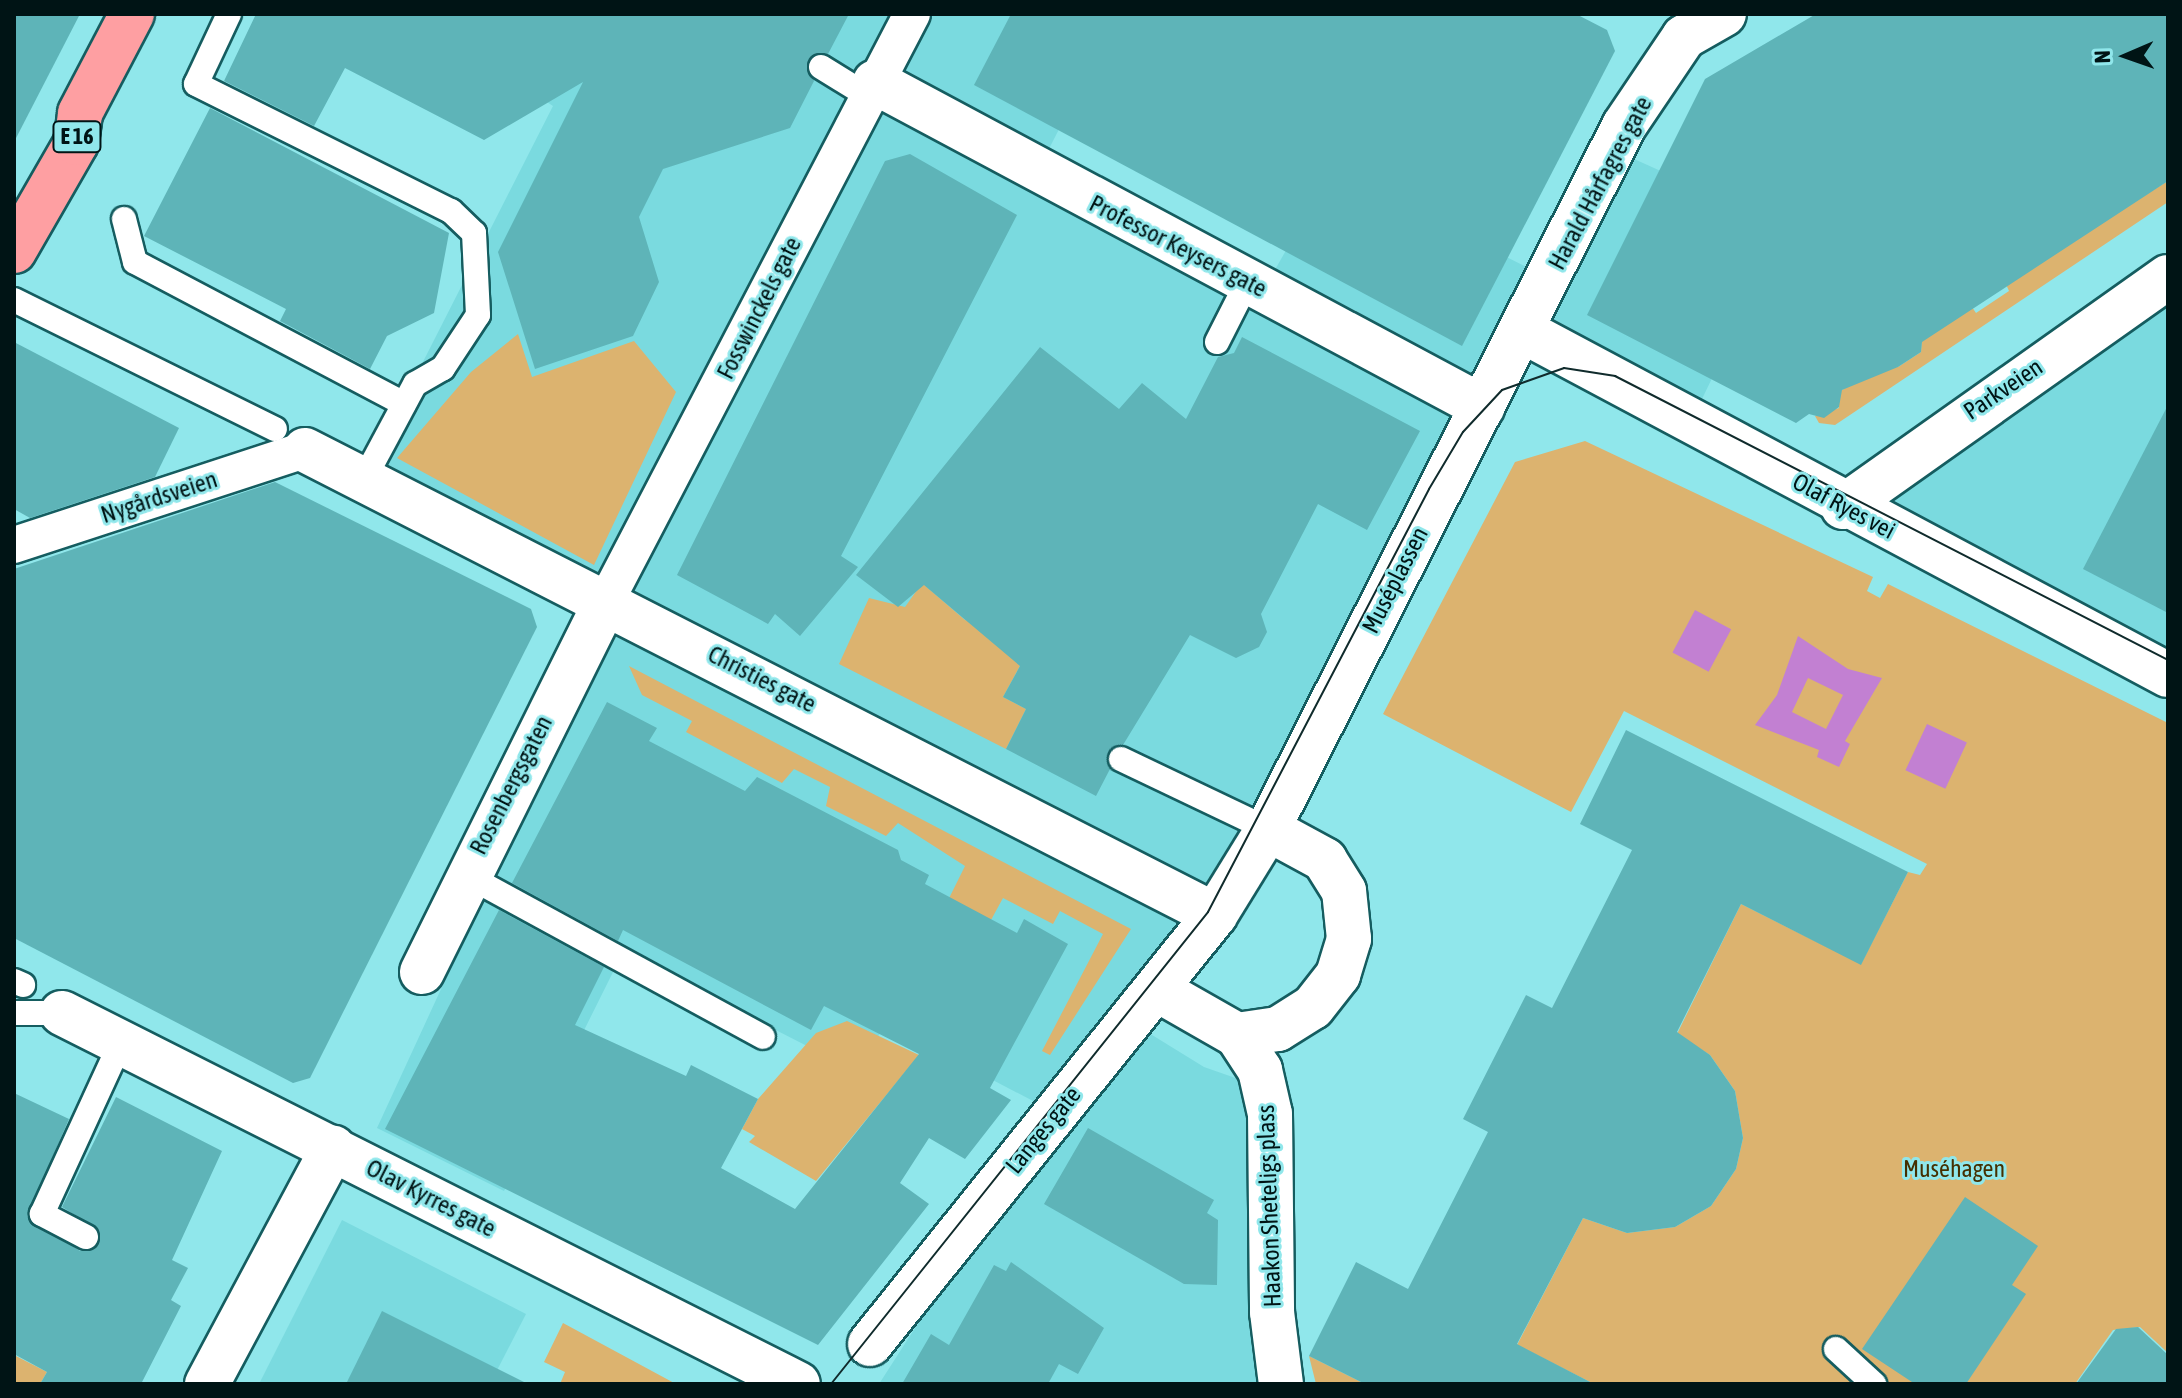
<!DOCTYPE html>
<html>
<head>
<meta charset="utf-8">
<style>
  body { margin:0 }
  #map { position:relative; width:2182px; height:1398px; overflow:hidden; background:#90e7eb; font-family:"Asap Condensed",sans-serif }
  div>[style] { position:absolute }
  [style*='--x'] { left:calc(var(--x)*1px); top:calc(var(--y)*1px); width:calc(var(--w)*1px); rotate:calc(var(--a)*1deg) }
  .built>* { inset:0; background:#7adadf }
  .green>* { inset:0; background:#dcb36f }
  .water>* { inset:0; background:#c280d2; transform-origin:0 0 }
  .building>* { inset:0; background:#5eb4b8 }
  .roads { filter:drop-shadow(2px 0 #155d60) drop-shadow(-2px 0 #155d60) drop-shadow(0 2px #155d60) drop-shadow(0 -2px #155d60) }
  .service>* { height:24px; margin:-12px; padding:0 12px; transform-origin:12px; border-radius:12px; background:#fff }
  .pedestrian>* { height:36px; margin:-18px; padding:0 18px; transform-origin:18px; border-radius:18px; background:#fff }
  .minor>* { height:44px; margin:-22px; padding:0 22px; transform-origin:22px; border-radius:22px; background:#fff }
  .trunk>* { height:44px; margin:-22px; padding:0 22px; transform-origin:22px; border-radius:22px; background:#fe9fa2 }
  .tram>* { height:2px; margin:-1px; padding:0 1px; transform-origin:1px; border-radius:1px; background:#102b2c }
  span { translate:-50% -50%; white-space:nowrap; text-align:center; line-height:1.15; -webkit-text-stroke:6px #90e7eb; paint-order:stroke }
  .shield-label span { padding:2px 6px; background:#90e7eb; border:2px solid; border-radius:6px; -webkit-text-stroke-width:0 }
  .shield-label { font-size:22px; color:#001415; font-weight:700 }
  .street-label { font-size:24px; color:#001415 }
  .park-label { font-size:24px; color:#452f01 }
  .frame { position:absolute; inset:0; border:16px solid #001415; pointer-events:none }
  .north { position:absolute; left:2086px; top:16px; width:80px; height:80px; -webkit-text-stroke:6px #90e7eb; paint-order:stroke; rotate:268deg; font-size:22px; font-weight:700; line-height:32px; text-align:center; color:#001415 }
  .north::after { content:''; display:block; margin:auto; width:28px; height:36px; background:#001415; clip-path:polygon(50% 0,100% 100%,50% 72%,0 100%) }
</style>
</head>
<body>
<div id="map">
  <div class="built">
    <i style="clip-path:polygon(414px 14px,1079px 14px,1110px 30px,1036px 174px,1263px 291px,1332px 169px,1558px 283px,1623px 154px,1785px 227px,1688px 428px,1523px 331px,1268px 829px,1131px 1022px,1204px 1067px,1264px 1088px,1281px 1384px,879px 1384px,1054px 1112px,886px 1024px,856px 1071px,623px 952px,504px 1191px,377px 1128px,707px 412px,609px 602px,367px 472px,553px 106px)"></i>
    <i style="clip-path:polygon(2168px 277px,2168px 675px,1852px 499px)"></i>
    <i style="clip-path:polygon(342px 1220px,526px 1314px,490px 1384px,259px 1384px)"></i>
  </div>
  <div class="green">
    <i style="clip-path:polygon(2168px 181px,2168px 202px,1835px 425px,1819px 423px,1815px 416px,1839px 408px,1835px 395px,1883px 362px,1898px 367px,1921px 352px,1922px 337px,1970px 304px,1976px 313px,2009px 291px,2005px 282px)"></i>
    <i style="clip-path:polygon(518px 334px,532px 377px,634px 341px,676px 392px,594px 565px,397px 458px,471px 372px)"></i>
    <i style="clip-path:polygon(1585px 441px,1873px 577px,1867px 591px,1880px 598px,1888px 584px,2168px 723px,2168px 1353px,2140px 1327px,2113px 1330px,2075px 1384px,1594px 1384px,1517px 1345px,1583px 1218px,1627px 1233px,1675px 1227px,1711px 1206px,1736px 1169px,1743px 1138px,1735px 1091px,1710px 1055px,1677px 1034px,1741px 904px,1861px 964px,1908px 872px,1920px 875px,1927px 864px,1624px 711px,1571px 812px,1383px 714px,1515px 462px)"></i>
    <i style="clip-path:polygon(922px 583px,965px 620px,1033px 642px,1003px 697px,1026px 709px,1006px 749px,839px 664px,869px 598px,905px 607px)"></i>
    <i style="clip-path:polygon(629px 666px,1131px 929px,1050px 1055px,1042px 1051px,1103px 934px,1060px 911px,1053px 924px,1003px 898px,991px 920px,912px 973px,965px 866px,898px 823px,886px 836px,826px 806px,830px 787px,794px 769px,782px 783px,686px 732px,692px 721px,642px 695px)"></i>
    <i style="clip-path:polygon(847px 1021px,919px 1055px,816px 1181px,749px 1142px,755px 1136px,742px 1129px,758px 1099px,816px 1033px)"></i>
    <i style="clip-path:polygon(563px 1323px,676px 1384px,560px 1384px,565px 1372px,544px 1362px)"></i>
    <i style="clip-path:polygon(14px 1355px,47px 1372px,40px 1384px,14px 1384px)"></i>
    <i style="clip-path:polygon(1309px 1356px,1365px 1384px,1316px 1384px)"></i>
  </div>
  <div class="water">
    <i style="left:1695px;top:610px;width:41px;height:48px;rotate:28deg"></i>
    <i style="clip-path:polygon(evenodd,1798px 636px,1848px 669px,1882px 678px,1845px 741px,1850px 744px,1839px 767px,1817px 757px,1819px 750px,1755px 725px,1777px 695px,1798px 636px,1808px 678px,1843px 695px,1826px 729px,1792px 712px,1808px 678px)"></i>
    <i style="left:1927px;top:724px;width:44px;height:51px;rotate:25deg"></i>
  </div>
  <div class="building">
    <i style="clip-path:polygon(14px 14px,80px 14px,14px 142px)"></i>
    <i style="clip-path:polygon(256px 14px,849px 14px,828px 54px,808px 60px,814px 81px,790px 128px,663px 169px,639px 217px,659px 282px,633px 336px,535px 369px,498px 252px,583px 82px,484px 140px,345px 68px,314px 126px,224px 81px)"></i>
    <i style="clip-path:polygon(1011px 14px,1576px 14px,1607px 30px,1615px 51px,1462px 346px,974px 85px)"></i>
    <i style="clip-path:polygon(1816px 14px,2168px 14px,2168px 181px,1922px 342px,1921px 352px,1898px 367px,1842px 390px,1839px 407px,1824px 418px,1809px 414px,1796px 423px,1587px 315px,1705px 79px)"></i>
    <i style="clip-path:polygon(210px 108px,449px 233px,434px 313px,387px 336px,370px 369px,280px 321px,286px 309px,144px 236px)"></i>
    <i style="clip-path:polygon(910px 154px,1017px 215px,841px 556px,858px 567px,800px 636px,775px 614px,768px 624px,677px 575px,885px 161px)"></i>
    <i style="clip-path:polygon(1242px 337px,1420px 431px,1367px 530px,1318px 504px,1261px 614px,1267px 632px,1259px 647px,1236px 658px,1190px 635px,1123px 745px,1108px 752px,1110px 769px,1096px 796px,1006px 749px,1026px 709px,1003px 697px,1020px 666px,924px 585px,898px 607px,856px 575px,1040px 347px,1119px 409px,1142px 383px,1186px 419px,1218px 357px,1234px 353px)"></i>
    <i style="clip-path:polygon(14px 342px,179px 428px,155px 477px,30px 518px,14px 509px)"></i>
    <i style="clip-path:polygon(2168px 405px,2168px 613px,2083px 569px)"></i>
    <i style="clip-path:polygon(275px 482px,531px 609px,537px 627px,310px 1078px,293px 1083px,14px 938px,14px 569px)"></i>
    <i style="clip-path:polygon(607px 702px,657px 728px,649px 741px,745px 791px,757px 777px,898px 850px,901px 860px,929px 875px,925px 884px,1017px 933px,1024px 919px,1068px 944px,990px 1088px,1011px 1100px,965px 1159px,929px 1138px,900px 1183px,929px 1204px,818px 1345px,385px 1129px,499px 910px,604px 967px,575px 1025px,686px 1076px,691px 1065px,758px 1099px,721px 1168px,795px 1209px,919px 1054px,824px 1006px,811px 1030px,623px 930px,618px 941px,512px 883px)"></i>
    <i style="clip-path:polygon(1626px 730px,1908px 872px,1861px 965px,1741px 904px,1677px 1032px,1710px 1055px,1735px 1091px,1743px 1138px,1736px 1169px,1711px 1206px,1675px 1227px,1627px 1233px,1583px 1218px,1517px 1344px,1594px 1384px,1365px 1384px,1309px 1356px,1356px 1262px,1408px 1289px,1488px 1132px,1463px 1119px,1526px 995px,1552px 1008px,1632px 850px,1580px 824px)"></i>
    <i style="clip-path:polygon(14px 1093px,69px 1119px,27px 1216px,80px 1251px,95px 1249px,99px 1230px,62px 1207px,116px 1097px,222px 1151px,172px 1260px,188px 1268px,171px 1300px,181px 1306px,141px 1384px,40px 1384px,47px 1372px,14px 1354px)"></i>
    <i style="clip-path:polygon(1088px 1128px,1214px 1200px,1207px 1213px,1218px 1220px,1217px 1285px,1184px 1284px,1044px 1204px)"></i>
    <i style="clip-path:polygon(1965px 1197px,2038px 1246px,2012px 1285px,2026px 1294px,1966px 1384px,1915px 1384px,1862px 1349px)"></i>
    <i style="clip-path:polygon(1011px 1262px,1104px 1328px,1078px 1374px,1059px 1364px,1048px 1384px,902px 1384px,931px 1334px,949px 1345px,994px 1265px,1006px 1271px)"></i>
    <i style="clip-path:polygon(382px 1311px,528px 1384px,346px 1384px)"></i>
    <i style="clip-path:polygon(2138px 1327px,2168px 1355px,2168px 1384px,2076px 1384px,2116px 1329px)"></i>
  </div>
  <div class="roads">
    <div class="service">
      <i style="--x:229;--y:14;--w:77;--a:115.2"></i>
      <i style="--x:196;--y:84;--w:285;--a:26.5"></i>
      <i style="--x:451;--y:211;--w:32;--a:44"></i>
      <i style="--x:474;--y:233;--w:82;--a:87.2"></i>
      <i style="--x:478;--y:315;--w:64;--a:123.4"></i>
      <i style="--x:443;--y:368;--w:32;--a:150"></i>
      <i style="--x:415;--y:384;--w:110;--a:118.2"></i>
      <i style="--x:821;--y:67;--w:55;--a:31.7"></i>
      <i style="--x:124;--y:219;--w:44;--a:75.7"></i>
      <i style="--x:135;--y:262;--w:304;--a:27.8"></i>
      <i style="--x:14;--y:300;--w:291;--a:26.3"></i>
      <i style="--x:1217;--y:342;--w:68;--a:-63.1"></i>
      <i style="--x:1121;--y:759;--w:163;--a:25.5"></i>
      <i style="--x:466;--y:875;--w:338;--a:28.6"></i>
      <i style="--x:14;--y:981;--w:10;--a:24"></i>
      <i style="--x:14;--y:1013;--w:48;--a:0"></i>
      <i style="--x:86;--y:1237;--w:50;--a:-152.4"></i>
      <i style="--x:42;--y:1214;--w:189;--a:-65.3"></i>
      <i style="--x:1836;--y:1349;--w:52;--a:42.6"></i>
    </div>
    <div class="pedestrian">
      <i style="--x:14;--y:545;--w:306;--a:-18.1"></i>
      <i style="--x:606;--y:601;--w:662;--a:-62.47"></i>
    </div>
    <div class="minor">
      <i style="--x:875;--y:82;--w:689;--a:28.13"></i>
      <i style="--x:1523;--y:331;--w:731;--a:28.07"></i>
      <i style="--x:305;--y:450;--w:1022;--a:27.07"></i>
      <i style="--x:1843;--y:507;--w:398;--a:-35.3"></i>
      <i style="--x:422;--y:972;--w:414;--a:-63.6"></i>
      <i style="--x:1158;--y:990;--w:91;--a:29.7"></i>
      <i style="--x:1237;--y:1035;--w:41;--a:-8.3"></i>
      <i style="--x:1278;--y:1029;--w:41;--a:-32.2"></i>
      <i style="--x:1313;--y:1007;--w:41;--a:-52"></i>
      <i style="--x:1338;--y:975;--w:38;--a:-73"></i>
      <i style="--x:1349;--y:939;--w:48;--a:-95.9"></i>
      <i style="--x:1344;--y:891;--w:36;--a:-122"></i>
      <i style="--x:1325;--y:860;--w:65;--a:-151.5"></i>
      <i style="--x:62;--y:1013;--w:824;--a:26.75"></i>
      <i style="--x:1237;--y:1035;--w:42;--a:56.7"></i>
      <i style="--x:1260;--y:1070;--w:45;--a:77.2"></i>
      <i style="--x:1270;--y:1114;--w:198;--a:89.4"></i>
      <i style="--x:1272;--y:1312;--w:73;--a:82.9"></i>
      <i style="--x:870;--y:1344;--w:551;--a:-51.19"></i>
      <i style="--x:1215;--y:915;--w:101;--a:-58.4"></i>
      <i style="--x:1268;--y:829;--w:788;--a:-63.14"></i>
      <i style="--x:1624;--y:126;--w:107;--a:-56"></i>
      <i style="--x:1684;--y:37;--w:46;--a:-29.9"></i>
      <i style="--x:207;--y:1384;--w:268;--a:-61.9"></i>
    </div>
    <div class="trunk">
      <i style="--x:14;--y:251;--w:125;--a:-60.1"></i>
      <i style="--x:76;--y:143;--w:30;--a:-82"></i>
      <i style="--x:80;--y:113;--w:112;--a:-62.3"></i>
    </div>
  </div>
  <div class="tram">
    <i style="--x:831;--y:1384;--w:604;--a:-51.38"></i>
    <i style="--x:1208;--y:912;--w:477;--a:-62.4"></i>
    <i style="--x:1429;--y:489;--w:66;--a:-59.2"></i>
    <i style="--x:1463;--y:432;--w:57;--a:-47.1"></i>
    <i style="--x:1502;--y:390;--w:66;--a:-19.5"></i>
    <i style="--x:1564;--y:368;--w:52;--a:8.9"></i>
    <i style="--x:1615;--y:376;--w:622;--a:27.18"></i>
  </div>
  <div class="shield-label">
    <span style="left:77px;top:137px">E 16</span>
  </div>
  <div class="street-label">
    <span style="left:1600px;top:183px;rotate:-62deg">Harald Hårfagres gate</span>
    <span style="left:1178px;top:246px;rotate:27deg">Professor Keysers gate</span>
    <span style="left:759px;top:308px;rotate:-63deg">Fosswinckels gate</span>
    <span style="left:2003px;top:389px;rotate:-34deg">Parkveien</span>
    <span style="left:159px;top:497px;rotate:-18deg">Nygårdsveien</span>
    <span style="left:1844px;top:506px;rotate:28deg">Olaf Ryes vei</span>
    <span style="left:1395px;top:580px;rotate:-63deg">Muséplassen</span>
    <span style="left:762px;top:679px;rotate:27deg">Christies gate</span>
    <span style="left:511px;top:785px;rotate:-63deg">Rosenbergsgaten</span>
    <span style="left:1043px;top:1130px;rotate:-51deg">Langes gate</span>
    <span style="left:431px;top:1198px;rotate:27deg">Olav Kyrres gate</span>
    <span style="left:1269px;top:1206px;rotate:-92deg">Haakon Sheteligs plass</span>
  </div>
  <div class="park-label">
    <span style="left:1954px;top:1169px">Muséhagen</span>
  </div>
  <div class="frame"></div>
  <div class="north">N</div>
</div>
</body>
</html>
